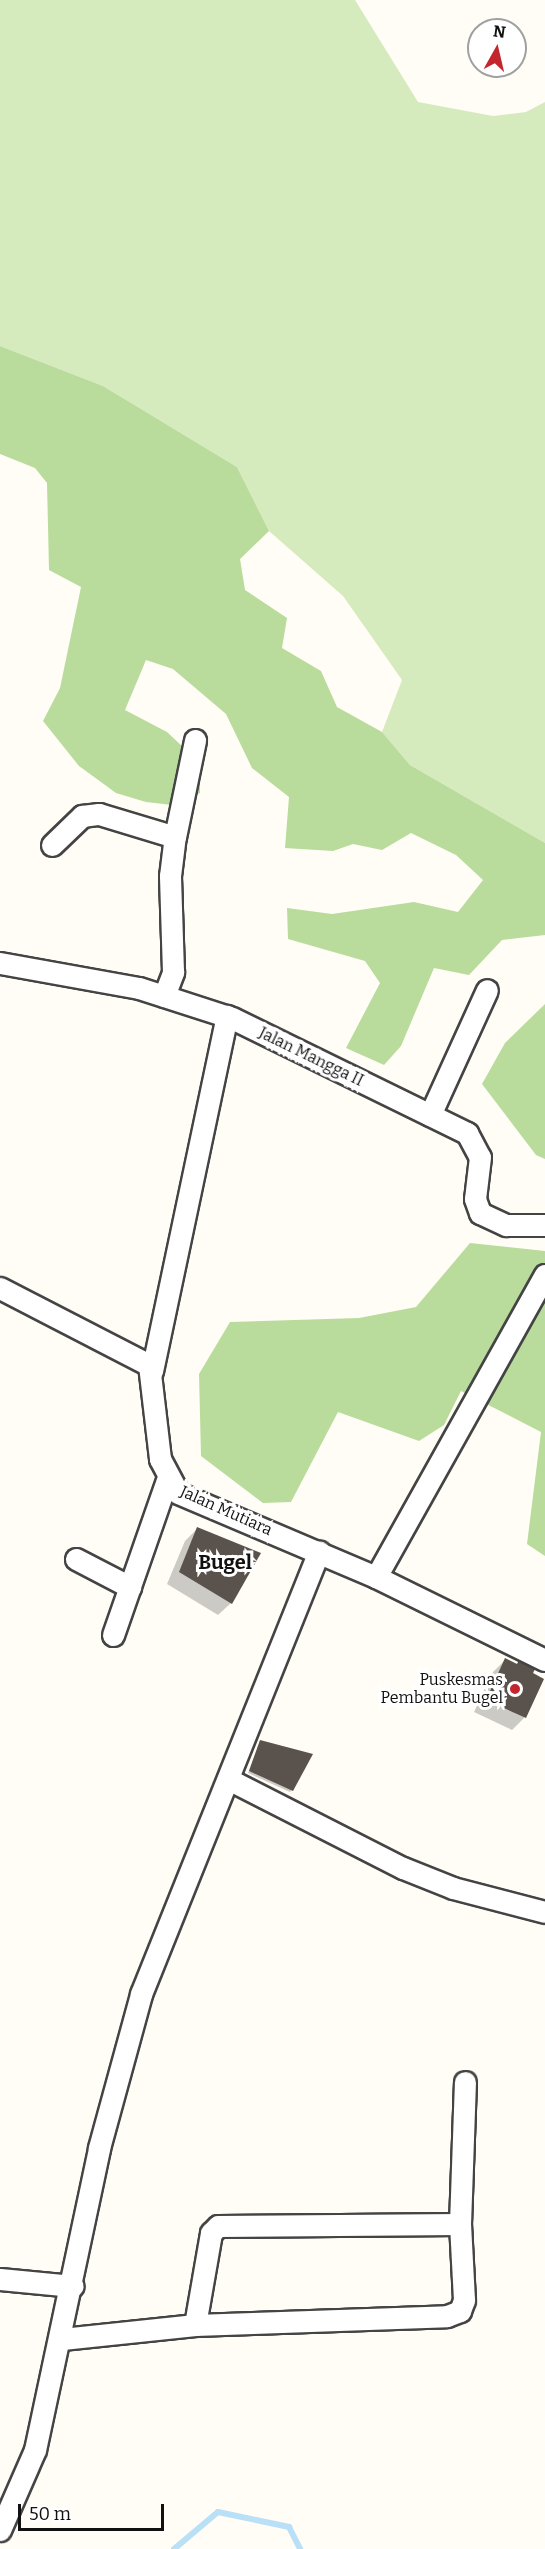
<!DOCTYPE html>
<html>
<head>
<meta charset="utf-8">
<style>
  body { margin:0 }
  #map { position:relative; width:545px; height:2549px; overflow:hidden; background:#fffdf5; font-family:Bitter,serif }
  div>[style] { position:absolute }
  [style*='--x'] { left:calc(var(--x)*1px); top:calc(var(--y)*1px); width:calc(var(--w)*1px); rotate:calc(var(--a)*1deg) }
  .green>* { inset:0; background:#d5ebbd }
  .forest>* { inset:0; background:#b9dc9c }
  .shadow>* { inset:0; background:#0003 }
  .stream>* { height:6px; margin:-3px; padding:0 3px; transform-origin:3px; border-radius:3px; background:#b9e0f7 }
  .building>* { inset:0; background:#5a524d }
  .roads { filter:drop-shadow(2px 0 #444) drop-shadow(-2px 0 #444) drop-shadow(0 2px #444) drop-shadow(0 -2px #444) }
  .minor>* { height:21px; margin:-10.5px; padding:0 10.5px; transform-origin:10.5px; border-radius:10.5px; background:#fff }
  .dots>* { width:16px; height:16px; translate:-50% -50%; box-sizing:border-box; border:3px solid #fff; border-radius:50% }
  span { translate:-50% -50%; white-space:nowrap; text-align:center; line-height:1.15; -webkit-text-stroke:6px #fff; paint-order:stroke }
  .street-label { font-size:16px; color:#111 }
  .poi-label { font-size:16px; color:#111 }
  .right { translate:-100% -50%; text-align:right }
  .quarter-label { font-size:20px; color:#111; font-weight:700 }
  .north { position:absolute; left:467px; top:18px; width:60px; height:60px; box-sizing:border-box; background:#fff; border:2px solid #a0a0a0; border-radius:50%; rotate:8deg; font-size:16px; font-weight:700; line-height:24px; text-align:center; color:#111 }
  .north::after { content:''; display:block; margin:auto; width:21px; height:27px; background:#c4262e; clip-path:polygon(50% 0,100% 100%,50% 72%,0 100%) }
  .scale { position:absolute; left:18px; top:2504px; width:146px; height:27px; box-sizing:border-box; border:3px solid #111; border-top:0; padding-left:8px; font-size:18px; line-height:21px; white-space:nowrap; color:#111; -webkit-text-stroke:4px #fff; paint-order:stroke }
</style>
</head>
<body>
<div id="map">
  <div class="green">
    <i style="clip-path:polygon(0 0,355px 0,418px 102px,493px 116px,526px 112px,545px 102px,545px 843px,410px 765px,382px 732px,402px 680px,343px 596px,269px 531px,237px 467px,103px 386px,0 346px)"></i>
  </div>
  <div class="forest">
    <i style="clip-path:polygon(0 346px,103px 386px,237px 467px,269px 531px,240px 559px,245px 590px,287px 618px,282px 648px,321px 671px,337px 707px,382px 732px,410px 765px,545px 843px,545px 935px,502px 940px,469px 975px,434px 968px,401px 1046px,384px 1065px,346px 1048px,380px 983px,365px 961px,288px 939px,287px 908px,332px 914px,414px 902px,458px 912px,483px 880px,456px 855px,411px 833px,382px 850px,353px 844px,333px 851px,285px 848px,289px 797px,252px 768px,226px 714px,173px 669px,146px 660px,125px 710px,167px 732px,185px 749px,200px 768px,200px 793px,172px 805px,146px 802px,116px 793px,79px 766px,43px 721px,60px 688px,81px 587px,49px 570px,47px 483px,35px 468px,0 454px)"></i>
    <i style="clip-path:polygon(545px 1004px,545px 1159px,536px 1155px,482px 1084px,505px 1043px)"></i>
    <i style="clip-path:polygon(470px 1243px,545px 1251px,545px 1556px,527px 1544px,541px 1432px,461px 1391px,444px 1425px,419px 1441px,338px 1412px,291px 1502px,263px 1503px,201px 1456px,199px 1374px,230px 1322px,359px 1318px,416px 1307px)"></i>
  </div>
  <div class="shadow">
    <i style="clip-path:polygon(198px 1528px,231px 1603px,218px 1615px,167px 1584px,185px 1541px)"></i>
    <i style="clip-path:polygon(522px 1659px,531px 1674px,542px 1679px,524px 1718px,512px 1730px,474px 1712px,492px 1673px,505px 1660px,515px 1665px)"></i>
    <i style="clip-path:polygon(260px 1741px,292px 1790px,290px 1792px,248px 1773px)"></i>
  </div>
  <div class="stream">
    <i style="--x:174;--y:2549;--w:57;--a:-40.1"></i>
    <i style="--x:218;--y:2512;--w:73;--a:11.9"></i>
    <i style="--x:289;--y:2527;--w:25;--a:63"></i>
  </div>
  <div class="building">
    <i style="clip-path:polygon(197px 1527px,261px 1553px,232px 1604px,179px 1572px)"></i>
    <i style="clip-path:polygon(521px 1657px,537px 1665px,533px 1673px,544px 1679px,526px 1718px,486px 1700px,505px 1658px,517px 1664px)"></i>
    <i style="clip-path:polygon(260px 1740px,313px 1754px,293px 1791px,249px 1771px)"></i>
  </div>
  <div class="roads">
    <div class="minor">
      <i style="--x:52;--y:845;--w:42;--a:-44"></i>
      <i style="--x:82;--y:816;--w:17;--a:-7"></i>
      <i style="--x:99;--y:814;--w:79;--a:16.8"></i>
      <i style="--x:175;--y:837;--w:99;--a:-78.3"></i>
      <i style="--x:0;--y:963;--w:141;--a:10.2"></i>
      <i style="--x:139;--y:988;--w:98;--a:17.9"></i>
      <i style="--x:232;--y:1018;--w:262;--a:26.1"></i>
      <i style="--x:467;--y:1133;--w:27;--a:62"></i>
      <i style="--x:480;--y:1157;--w:42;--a:96.8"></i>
      <i style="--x:475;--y:1199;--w:15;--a:70"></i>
      <i style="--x:480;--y:1213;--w:29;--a:25"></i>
      <i style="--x:506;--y:1225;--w:39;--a:0"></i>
      <i style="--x:164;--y:996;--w:26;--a:-69"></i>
      <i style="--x:173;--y:972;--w:96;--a:-91.8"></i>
      <i style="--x:170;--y:876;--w:39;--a:-83"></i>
      <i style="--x:430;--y:1115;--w:137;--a:-65.5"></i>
      <i style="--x:0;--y:1288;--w:168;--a:27.3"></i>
      <i style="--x:149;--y:1365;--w:95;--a:83.3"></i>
      <i style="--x:160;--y:1459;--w:38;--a:62"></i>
      <i style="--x:178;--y:1493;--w:215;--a:23"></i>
      <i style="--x:376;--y:1577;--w:188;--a:26.2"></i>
      <i style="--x:152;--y:1371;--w:363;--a:-78.1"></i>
      <i style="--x:76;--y:1559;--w:61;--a:27.4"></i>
      <i style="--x:376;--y:1577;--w:346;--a:-60.8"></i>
      <i style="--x:113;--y:1635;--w:164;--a:-70.8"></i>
      <i style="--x:228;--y:1779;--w:196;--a:27"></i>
      <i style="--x:403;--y:1868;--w:54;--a:21.8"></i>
      <i style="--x:453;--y:1888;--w:95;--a:14.6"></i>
      <i style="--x:460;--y:2224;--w:142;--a:-88"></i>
      <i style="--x:0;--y:2279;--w:73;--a:5.5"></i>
      <i style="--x:62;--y:2339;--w:134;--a:-6"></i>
      <i style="--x:195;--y:2325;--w:252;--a:-2"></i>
      <i style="--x:447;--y:2316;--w:14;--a:-21"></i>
      <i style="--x:460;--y:2311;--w:12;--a:-70"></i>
      <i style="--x:464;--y:2300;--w:76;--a:-93"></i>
      <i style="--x:460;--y:2224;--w:242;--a:179.5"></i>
      <i style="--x:218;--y:2226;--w:10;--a:135"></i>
      <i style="--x:211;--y:2233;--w:93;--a:99.9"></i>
      <i style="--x:0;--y:2530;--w:87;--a:-66.4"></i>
      <i style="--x:35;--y:2450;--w:309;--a:-78"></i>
      <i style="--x:99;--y:2148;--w:160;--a:-74.7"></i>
      <i style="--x:141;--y:1994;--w:477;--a:-68.1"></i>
    </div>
  </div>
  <div class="dots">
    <i style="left:515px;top:1689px;background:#c4262e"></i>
  </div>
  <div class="street-label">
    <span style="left:311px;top:1057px;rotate:26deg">Jalan Mangga II</span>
    <span style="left:226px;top:1511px;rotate:24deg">Jalan Mutiara</span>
  </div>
  <div class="poi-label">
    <span class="right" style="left:503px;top:1689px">Puskesmas<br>Pembantu Bugel</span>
  </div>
  <div class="quarter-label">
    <span style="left:225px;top:1562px">Bugel</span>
  </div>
  <div class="north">N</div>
  <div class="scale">50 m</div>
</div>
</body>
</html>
